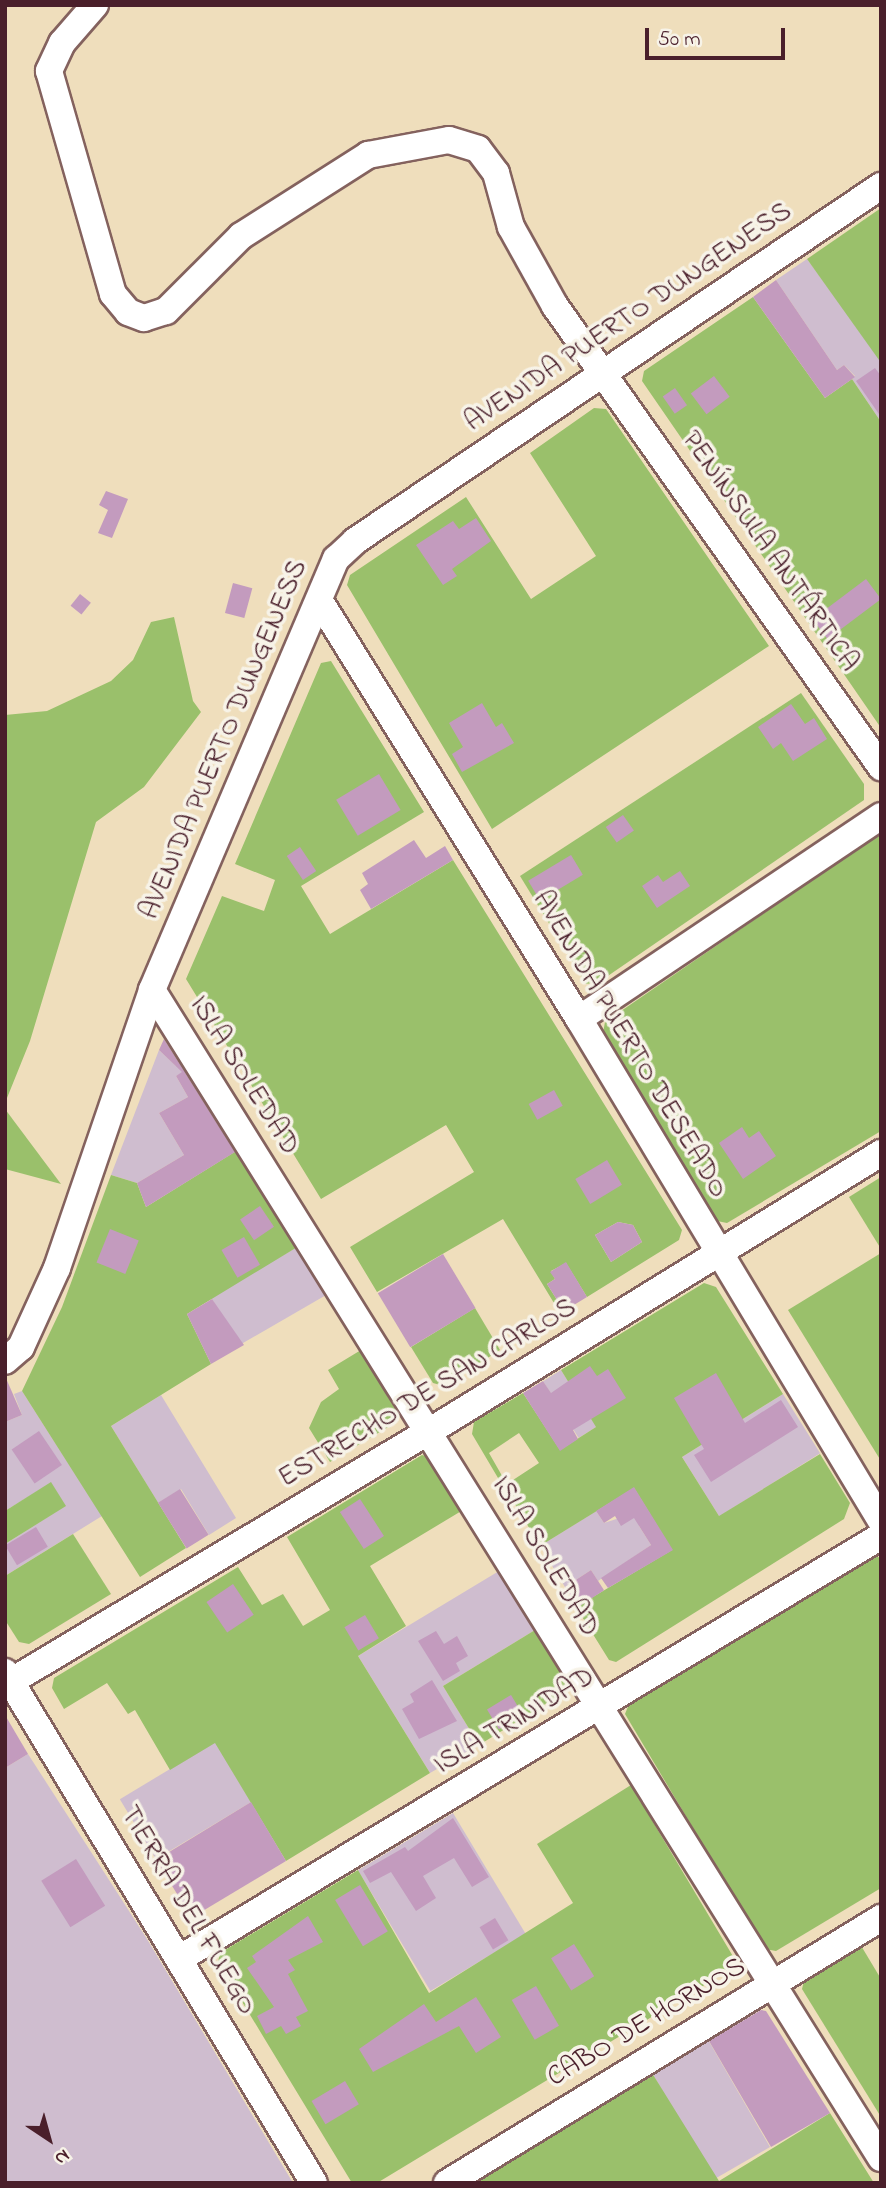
<!DOCTYPE html>
<html>
<head>
<meta charset="utf-8">
<style>
  body { margin:0 }
  #map { position:relative; width:886px; height:2188px; overflow:hidden; background:#efdebc; font-family:"Indie Flower",sans-serif }
  div>[style] { position:absolute }
  [style*='--x'] { left:calc(var(--x)*1px); top:calc(var(--y)*1px); width:calc(var(--w)*1px); rotate:calc(var(--a)*1deg) }
  .industrial>* { inset:0; background:#cfbdcf; transform-origin:0 0 }
  .green>* { inset:0; background:#9ac06b }
  .building>* { inset:0; background:#c39bbe; transform-origin:0 0 }
  .roads { filter:drop-shadow(2px 0 #84625e) drop-shadow(-2px 0 #84625e) drop-shadow(0 2px #84625e) drop-shadow(0 -2px #84625e) }
  .minor>* { height:26px; margin:-13px; padding:0 13px; transform-origin:13px; border-radius:13px; background:#fff }
  span { translate:-50% -50%; white-space:nowrap; text-align:center; line-height:1.15; -webkit-text-stroke:7px #f7f3e8; paint-order:stroke }
  .street-label { font-size:28px; color:#4a1f2b }
  .frame { position:absolute; inset:0; border:7px solid #4a1f2b; pointer-events:none }
  .north { position:absolute; left:14px; top:2104px; width:70px; height:70px; -webkit-text-stroke:5px #f7f3e8; paint-order:stroke; rotate:144deg; font-size:19px; font-weight:700; line-height:28px; text-align:center; color:#4a1f2b }
  .north::after { content:''; display:block; margin:auto; width:24px; height:32px; background:#4a1f2b; clip-path:polygon(50% 0,100% 100%,50% 72%,0 100%) }
  .scale { position:absolute; left:645px; top:28px; width:140px; height:32px; box-sizing:border-box; border:4px solid #4a1f2b; border-top:0; padding-left:9px; font-size:21px; line-height:24px; white-space:nowrap; color:#4a1f2b; -webkit-text-stroke:5px #f7f3e8; paint-order:stroke }
</style>
</head>
<body>
<div id="map">
  <div class="industrial">
    <i style="clip-path:polygon(807px 259px,881px 359px,881px 422px,852px 379px,855px 376px,844px 365px,837px 370px,776px 280px)"></i>
    <i style="clip-path:polygon(159px 1050px,176px 1066px,181px 1063px,191px 1070px,176px 1076px,188px 1097px,159px 1113px,184px 1155px,137px 1183px,111px 1175px)"></i>
    <i style="left:299px;top:1246px;width:56px;height:102px;rotate:60deg"></i>
    <i style="left:561px;top:1370px;width:67px;height:21px;rotate:58deg"></i>
    <i style="clip-path:polygon(22px 1391px,102px 1516px,5px 1576px,5px 1544px,65px 1506px,51px 1483px,5px 1511px,5px 1422px,22px 1415px,14px 1394px)"></i>
    <i style="left:783px;top:1394px;width:70px;height:119px;rotate:58deg"></i>
    <i style="clip-path:polygon(161px 1395px,236px 1518px,209px 1535px,181px 1489px,158px 1503px,111px 1426px)"></i>
    <i style="clip-path:polygon(647px 1509px,653px 1517px,639px 1526px,651px 1545px,598px 1581px,591px 1570px,565px 1587px,540px 1546px,596px 1511px,604px 1523px)"></i>
    <i style="clip-path:polygon(499px 1571px,535px 1630px,443px 1686px,479px 1745px,430px 1773px,358px 1656px)"></i>
    <i style="left:215px;top:1742px;width:70px;height:111px;rotate:59deg"></i>
    <i style="clip-path:polygon(28px 1754px,147px 1939px,293px 2183px,5px 2183px,5px 1768px)"></i>
    <i style="left:453px;top:1813px;width:141px;height:111px;rotate:59deg"></i>
    <i style="left:707px;top:2038px;width:126px;height:65px;rotate:60deg"></i>
  </div>
  <div class="green">
    <i style="clip-path:polygon(881px 208px,881px 359px,879px 360px,807px 259px)"></i>
    <i style="clip-path:polygon(753px 297px,825px 398px,852px 379px,881px 422px,881px 728px,642px 381px,644px 371px)"></i>
    <i style="clip-path:polygon(594px 408px,606px 409px,769px 646px,492px 829px,347px 585px,350px 575px,466px 497px,531px 599px,596px 556px,530px 453px)"></i>
    <i style="clip-path:polygon(174px 617px,193px 701px,201px 712px,144px 787px,96px 822px,30px 1041px,5px 1103px,5px 715px,47px 711px,111px 681px,133px 660px,151px 622px)"></i>
    <i style="clip-path:polygon(evenodd,331px 661px,424px 812px,301px 886px,330px 934px,453px 860px,682px 1230px,679px 1240px,587px 1297px,566px 1263px,551px 1271px,555px 1279px,547px 1284px,564px 1311px,560px 1313px,503px 1219px,377px 1292px,350px 1247px,474px 1172px,446px 1125px,321px 1199px,186px 979px,222px 896px,264px 911px,275px 880px,235px 864px,321px 663px,331px 661px,618px 1222px,633px 1225px,642px 1242px,611px 1262px,595px 1235px,618px 1222px)"></i>
    <i style="clip-path:polygon(801px 693px,864px 784px,864px 800px,599px 982px,586px 984px,520px 876px)"></i>
    <i style="clip-path:polygon(881px 833px,881px 1131px,727px 1223px,717px 1221px,603px 1033px,605px 1022px)"></i>
    <i style="clip-path:polygon(5px 1109px,61px 1184px,5px 1169px)"></i>
    <i style="clip-path:polygon(241px 1148px,299px 1246px,187px 1314px,211px 1364px,111px 1426px,186px 1548px,140px 1577px,22px 1391px,62px 1307px,111px 1175px,137px 1183px,146px 1207px)"></i>
    <i style="clip-path:polygon(881px 1177px,881px 1249px,849px 1197px)"></i>
    <i style="clip-path:polygon(881px 1253px,881px 1461px,788px 1310px)"></i>
    <i style="clip-path:polygon(704px 1283px,716px 1287px,783px 1394px,682px 1457px,719px 1516px,820px 1454px,850px 1503px,844px 1519px,616px 1662px,609px 1660px,576px 1607px,672px 1550px,634px 1488px,540px 1546px,504px 1486px,539px 1463px,519px 1433px,489px 1453px,505px 1481px,501px 1483px,472px 1434px,474px 1422px,523px 1393px,560px 1450px,596px 1427px,561px 1370px)"></i>
    <i style="clip-path:polygon(475px 1308px,500px 1350px,444px 1386px,433px 1383px,411px 1347px)"></i>
    <i style="clip-path:polygon(361px 1350px,398px 1414px,395px 1423px,330px 1462px,309px 1428px,321px 1402px,339px 1389px,328px 1370px)"></i>
    <i style="clip-path:polygon(422px 1455px,433px 1458px,463px 1510px,370px 1566px,406px 1626px,358px 1656px,430px 1773px,286px 1861px,215px 1743px,170px 1770px,135px 1710px,128px 1714px,107px 1683px,64px 1709px,52px 1688px,54px 1678px,238px 1567px,262px 1605px,283px 1594px,303px 1626px,330px 1610px,287px 1537px)"></i>
    <i style="clip-path:polygon(51px 1482px,66px 1506px,5px 1544px,5px 1511px)"></i>
    <i style="clip-path:polygon(73px 1534px,111px 1594px,29px 1644px,19px 1642px,5px 1620px,5px 1576px)"></i>
    <i style="clip-path:polygon(871px 1555px,881px 1558px,881px 1888px,776px 1951px,765px 1949px,625px 1714px,629px 1704px)"></i>
    <i style="clip-path:polygon(535px 1630px,568px 1682px,565px 1692px,479px 1745px,443px 1686px)"></i>
    <i style="clip-path:polygon(631px 1785px,734px 1958px,731px 1969px,377px 2183px,352px 2183px,218px 1962px,220px 1953px,358px 1870px,429px 1993px,573px 1903px,537px 1844px)"></i>
    <i style="clip-path:polygon(860px 1944px,881px 1979px,881px 2117px,802px 1989px,805px 1977px)"></i>
    <i style="clip-path:polygon(652px 2073px,719px 2181px,830px 2113px,874px 2183px,471px 2183px)"></i>
  </div>
  <div class="building">
    <i style="clip-path:polygon(776px 280px,837px 370px,844px 365px,855px 377px,825px 398px,753px 297px)"></i>
    <i style="clip-path:polygon(875px 368px,881px 376px,881px 417px,856px 381px)"></i>
    <i style="left:714px;top:376px;width:26px;height:29px;rotate:53deg"></i>
    <i style="left:675px;top:388px;width:21px;height:15px;rotate:55deg"></i>
    <i style="clip-path:polygon(106px 491px,128px 499px,112px 538px,98px 533px,108px 510px,99px 505px)"></i>
    <i style="clip-path:polygon(476px 518px,491px 541px,452px 569px,457px 576px,443px 585px,416px 545px,453px 521px,459px 529px)"></i>
    <i style="left:866px;top:579px;width:25px;height:67px;rotate:53deg"></i>
    <i style="left:233px;top:583px;width:20px;height:31px;rotate:15deg"></i>
    <i style="left:80px;top:594px;width:14px;height:15px;rotate:39deg"></i>
    <i style="clip-path:polygon(482px 703px,496px 727px,502px 723px,514px 743px,462px 772px,452px 754px,463px 747px,449px 723px)"></i>
    <i style="clip-path:polygon(791px 704px,805px 724px,814px 718px,827px 739px,793px 761px,781px 743px,773px 749px,758px 727px)"></i>
    <i style="left:379px;top:774px;width:42px;height:50px;rotate:59deg"></i>
    <i style="left:623px;top:815px;width:19px;height:21px;rotate:55deg"></i>
    <i style="clip-path:polygon(414px 840px,426px 858px,445px 846px,453px 860px,371px 909px,360px 890px,368px 884px,362px 873px)"></i>
    <i style="left:300px;top:847px;width:29px;height:16px;rotate:56deg"></i>
    <i style="left:571px;top:855px;width:23px;height:50px;rotate:59deg"></i>
    <i style="clip-path:polygon(680px 871px,690px 886px,657px 908px,642px 886px,658px 875px,663px 882px)"></i>
    <i style="clip-path:polygon(164px 1039px,235px 1152px,146px 1207px,137px 1183px,184px 1155px,159px 1113px,188px 1097px,176px 1076px,182px 1072px,159px 1050px)"></i>
    <i style="left:554px;top:1090px;width:18px;height:29px;rotate:61deg"></i>
    <i style="clip-path:polygon(742px 1127px,749px 1138px,759px 1131px,776px 1156px,743px 1179px,719px 1143px)"></i>
    <i style="left:607px;top:1160px;width:29px;height:37px;rotate:59deg"></i>
    <i style="left:260px;top:1206px;width:25px;height:24px;rotate:56deg"></i>
    <i style="clip-path:polygon(618px 1222px,633px 1225px,642px 1242px,611px 1262px,595px 1235px)"></i>
    <i style="left:110px;top:1229px;width:31px;height:36px;rotate:22deg"></i>
    <i style="left:244px;top:1237px;width:32px;height:26px;rotate:60deg"></i>
    <i style="left:443px;top:1254px;width:63px;height:76px;rotate:59deg"></i>
    <i style="clip-path:polygon(566px 1262px,587px 1297px,564px 1311px,547px 1284px,555px 1279px,550px 1272px)"></i>
    <i style="clip-path:polygon(212px 1299px,244px 1345px,211px 1364px,187px 1314px)"></i>
    <i style="clip-path:polygon(590px 1366px,597px 1376px,608px 1369px,626px 1398px,573px 1430px,578px 1439px,560px 1451px,523px 1393px,543px 1381px,551px 1393px)"></i>
    <i style="clip-path:polygon(716px 1373px,745px 1423px,781px 1400px,798px 1427px,711px 1482px,694px 1455px,704px 1449px,674px 1398px)"></i>
    <i style="clip-path:polygon(5px 1376px,22px 1415px,5px 1422px)"></i>
    <i style="left:39px;top:1431px;width:41px;height:33px;rotate:56deg"></i>
    <i style="clip-path:polygon(634px 1487px,673px 1550px,608px 1588px,601px 1578px,651px 1545px,634px 1518px,621px 1526px,615px 1516px,604px 1523px,596px 1511px)"></i>
    <i style="left:180px;top:1489px;width:54px;height:26px;rotate:58deg"></i>
    <i style="left:360px;top:1499px;width:44px;height:24px;rotate:57deg"></i>
    <i style="left:36px;top:1527px;width:23px;height:36px;rotate:59deg"></i>
    <i style="left:591px;top:1570px;width:24px;height:31px;rotate:57deg"></i>
    <i style="left:233px;top:1584px;width:37px;height:32px;rotate:56deg"></i>
    <i style="left:365px;top:1615px;width:27px;height:24px;rotate:59deg"></i>
    <i style="clip-path:polygon(436px 1631px,444px 1644px,457px 1636px,468px 1656px,456px 1663px,460px 1671px,443px 1681px,418px 1641px)"></i>
    <i style="clip-path:polygon(432px 1680px,457px 1721px,419px 1739px,402px 1709px,414px 1702px,410px 1694px)"></i>
    <i style="left:511px;top:1695px;width:23px;height:28px;rotate:59deg"></i>
    <i style="clip-path:polygon(5px 1715px,28px 1754px,5px 1768px)"></i>
    <i style="clip-path:polygon(251px 1802px,286px 1861px,201px 1912px,187px 1910px,156px 1860px)"></i>
    <i style="clip-path:polygon(453px 1818px,489px 1877px,472px 1887px,454px 1858px,423px 1876px,436px 1898px,416px 1911px,391px 1872px,370px 1883px,363px 1871px,405px 1847px,408px 1851px)"></i>
    <i style="left:76px;top:1859px;width:55px;height:41px;rotate:58deg"></i>
    <i style="left:360px;top:1885px;width:54px;height:29px;rotate:59deg"></i>
    <i style="clip-path:polygon(308px 1916px,323px 1942px,288px 1960px,295px 1970px,288px 1974px,308px 2011px,296px 2017px,301px 2026px,286px 2034px,281px 2026px,266px 2034px,257px 2016px,274px 2007px,247px 1968px,256px 1962px,252px 1956px)"></i>
    <i style="left:495px;top:1918px;width:26px;height:18px;rotate:59deg"></i>
    <i style="left:574px;top:1944px;width:38px;height:27px;rotate:58deg"></i>
    <i style="left:536px;top:1986px;width:46px;height:28px;rotate:60deg"></i>
    <i style="clip-path:polygon(476px 1997px,501px 2037px,476px 2053px,459px 2026px,373px 2072px,359px 2049px,424px 2004px,436px 2022px)"></i>
    <i style="clip-path:polygon(761px 2010px,766px 2011px,830px 2113px,771px 2147px,709px 2041px)"></i>
    <i style="left:345px;top:2081px;width:27px;height:39px;rotate:59deg"></i>
  </div>
  <div class="roads">
    <div class="minor">
      <i style="--x:95;--y:5;--w:50;--a:131"></i>
      <i style="--x:62;--y:43;--w:31;--a:115"></i>
      <i style="--x:49;--y:71;--w:232;--a:74"></i>
      <i style="--x:113;--y:294;--w:23;--a:50"></i>
      <i style="--x:128;--y:312;--w:17;--a:21"></i>
      <i style="--x:144;--y:318;--w:23;--a:-18"></i>
      <i style="--x:166;--y:311;--w:106;--a:-45"></i>
      <i style="--x:241;--y:236;--w:151;--a:-32.5"></i>
      <i style="--x:368;--y:155;--w:82;--a:-10.5"></i>
      <i style="--x:449;--y:140;--w:30;--a:17"></i>
      <i style="--x:478;--y:149;--w:30;--a:53"></i>
      <i style="--x:496;--y:173;--w:56;--a:74.5"></i>
      <i style="--x:511;--y:227;--w:90;--a:60.9"></i>
      <i style="--x:555;--y:306;--w:565;--a:54.73"></i>
      <i style="--x:321;--y:603;--w:490;--a:58.2"></i>
      <i style="--x:579;--y:1019;--w:586;--a:58.97"></i>
      <i style="--x:152;--y:990;--w:1377;--a:58.03"></i>
      <i style="--x:579;--y:1019;--w:364;--a:-33.9"></i>
      <i style="--x:5;--y:1361;--w:21;--a:-41"></i>
      <i style="--x:21;--y:1347;--w:87;--a:-65.5"></i>
      <i style="--x:57;--y:1268;--w:294;--a:-71.1"></i>
      <i style="--x:152;--y:990;--w:469;--a:-66.9"></i>
      <i style="--x:336;--y:559;--w:26;--a:-43"></i>
      <i style="--x:355;--y:541;--w:635;--a:-34.02"></i>
      <i style="--x:5;--y:1672;--w:597;--a:58.84"></i>
      <i style="--x:5;--y:1685;--w:495;--a:-30.9"></i>
      <i style="--x:430;--y:1431;--w:530;--a:-31.65"></i>
      <i style="--x:179;--y:1959;--w:820;--a:-31.07"></i>
      <i style="--x:447;--y:2183;--w:509;--a:-31.41"></i>
    </div>
  </div>
  <div class="street-label">
    <span style="left:629px;top:318px;rotate:-34deg">AVENIDA PUERTO DUNGENESS</span>
    <span style="left:769px;top:552px;rotate:55deg">PENÍNSULA ANTÁRTICA</span>
    <span style="left:225px;top:740px;rotate:-67deg">AVENIDA PUERTO DUNGENESS</span>
    <span style="left:629px;top:1045px;rotate:59deg">AVENIDA PUERTO DESEADO</span>
    <span style="left:243px;top:1076px;rotate:58deg">ISLA SOLEDAD</span>
    <span style="left:428px;top:1394px;rotate:-31deg">ESTRECHO DE SAN CARLOS</span>
    <span style="left:544px;top:1557px;rotate:59deg">ISLA SOLEDAD</span>
    <span style="left:515px;top:1722px;rotate:-31deg">ISLA TRINIDAD</span>
    <span style="left:187px;top:1911px;rotate:59deg">TIERRA DEL FUEGO</span>
    <span style="left:647px;top:2023px;rotate:-31deg">CABO DE HORNOS</span>
  </div>
  <div class="frame"></div>
  <div class="north">N</div>
  <div class="scale">50 m</div>
</div>
</body>
</html>
